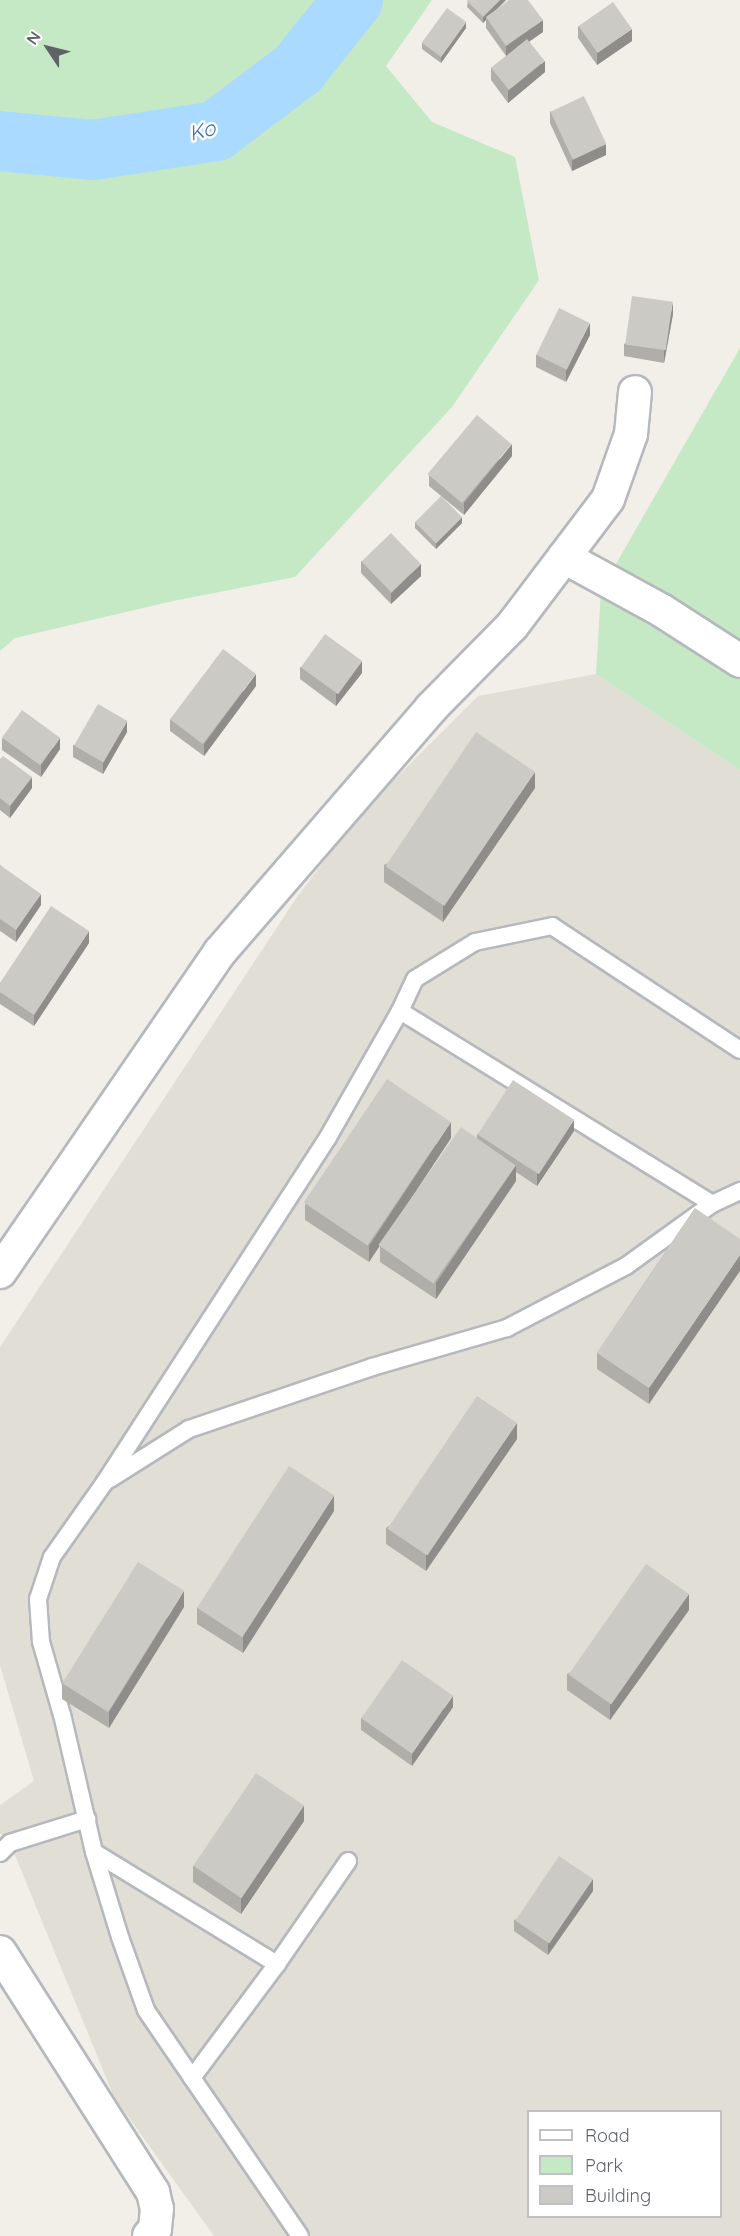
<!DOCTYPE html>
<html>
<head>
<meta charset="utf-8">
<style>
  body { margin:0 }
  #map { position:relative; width:740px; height:2236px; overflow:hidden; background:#f1efe8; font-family:Quicksand,sans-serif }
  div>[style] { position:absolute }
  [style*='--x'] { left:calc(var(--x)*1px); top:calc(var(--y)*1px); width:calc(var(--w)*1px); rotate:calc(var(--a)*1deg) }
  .education>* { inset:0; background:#e1ded6 }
  .green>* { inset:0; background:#c5e8c5 }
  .river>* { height:60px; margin:-30px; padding:0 30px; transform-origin:30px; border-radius:30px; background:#aadaff }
  .roads { filter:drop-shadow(2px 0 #b5b8bc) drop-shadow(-2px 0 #b5b8bc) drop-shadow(0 2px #b5b8bc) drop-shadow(0 -2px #b5b8bc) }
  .service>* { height:16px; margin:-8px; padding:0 8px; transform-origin:8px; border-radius:8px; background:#fff }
  .minor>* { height:32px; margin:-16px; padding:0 16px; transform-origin:16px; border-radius:16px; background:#fff }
  .wall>* { inset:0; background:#afaea9 }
  .shaded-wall>* { inset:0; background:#8f8d8a }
  .building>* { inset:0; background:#cccac5; transform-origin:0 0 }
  span { translate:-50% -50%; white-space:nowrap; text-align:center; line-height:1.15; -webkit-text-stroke:5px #fff; paint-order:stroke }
  .water-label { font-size:21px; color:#4174aa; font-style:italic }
  .legend { position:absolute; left:527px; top:2110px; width:195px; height:108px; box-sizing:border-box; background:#fff; border:2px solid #bfc1c3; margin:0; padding:8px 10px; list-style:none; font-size:18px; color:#5f6368 }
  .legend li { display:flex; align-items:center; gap:12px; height:30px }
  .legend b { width:30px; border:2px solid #bfc1c3 }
  .north { position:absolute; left:18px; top:18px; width:60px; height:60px; -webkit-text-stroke:4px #fff; paint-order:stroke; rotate:305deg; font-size:16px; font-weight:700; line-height:24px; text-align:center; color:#5f6368 }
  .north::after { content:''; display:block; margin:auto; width:21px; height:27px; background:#5f6368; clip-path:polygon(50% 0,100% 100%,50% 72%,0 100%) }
</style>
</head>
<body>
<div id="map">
  <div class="education">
    <i style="clip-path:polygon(evenodd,596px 674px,740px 770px,740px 2236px,214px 2236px,114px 2097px,10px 1843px,0 1833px,0 1805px,34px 1781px,0 1665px,0 1347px,295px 900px,341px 838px,394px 780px,478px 696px,596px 674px,528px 2112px,720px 2112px,720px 2216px,528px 2216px,528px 2112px)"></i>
  </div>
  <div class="green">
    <i style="clip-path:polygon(0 0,432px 0,386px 66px,432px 122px,515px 157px,539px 280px,452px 407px,295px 577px,173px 601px,15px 638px,0 651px)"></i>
    <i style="clip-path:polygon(740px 348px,740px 770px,596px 674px,601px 590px)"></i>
  </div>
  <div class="river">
    <i style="--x:0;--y:141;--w:93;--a:5.5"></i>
    <i style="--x:93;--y:150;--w:124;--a:-8.8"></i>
    <i style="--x:216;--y:131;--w:103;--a:-37.1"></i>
    <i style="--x:298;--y:69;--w:88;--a:-51.4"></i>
  </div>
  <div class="roads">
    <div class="service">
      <i style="--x:400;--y:1011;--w:367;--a:31.7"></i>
      <i style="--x:110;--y:1479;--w:93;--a:-32.3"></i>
      <i style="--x:189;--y:1429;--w:193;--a:-18.7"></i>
      <i style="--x:372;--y:1367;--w:141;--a:-16.1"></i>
      <i style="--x:507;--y:1328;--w:134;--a:-27.5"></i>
      <i style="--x:626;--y:1266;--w:106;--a:-35.8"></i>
      <i style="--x:712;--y:1204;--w:31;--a:-25"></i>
      <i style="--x:94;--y:1852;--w:215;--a:31.5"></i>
      <i style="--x:0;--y:1853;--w:14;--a:-45"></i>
      <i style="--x:10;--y:1843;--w:81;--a:-17.3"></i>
      <i style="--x:192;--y:2078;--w:142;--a:-53.3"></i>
      <i style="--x:277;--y:1964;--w:125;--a:-55.4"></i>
      <i style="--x:300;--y:2236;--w:273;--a:-124.3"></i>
      <i style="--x:146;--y:2010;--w:77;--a:-109.6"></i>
      <i style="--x:120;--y:1937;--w:89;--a:-107"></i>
      <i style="--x:94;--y:1852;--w:141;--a:-103.1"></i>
      <i style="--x:62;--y:1715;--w:76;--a:-106"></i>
      <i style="--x:41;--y:1642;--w:43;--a:-94"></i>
      <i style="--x:38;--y:1599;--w:44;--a:-71.6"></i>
      <i style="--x:52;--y:1557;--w:92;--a:-54.8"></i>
      <i style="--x:105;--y:1482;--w:409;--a:-57.1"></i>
      <i style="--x:327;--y:1139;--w:147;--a:-60.3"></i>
      <i style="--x:400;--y:1011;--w:35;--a:-65"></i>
      <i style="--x:415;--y:979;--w:70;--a:-31.7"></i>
      <i style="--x:475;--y:942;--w:79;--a:-11.7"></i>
      <i style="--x:552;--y:926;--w:225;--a:33.4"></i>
    </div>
    <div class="minor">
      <i style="--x:564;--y:557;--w:111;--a:28.7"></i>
      <i style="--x:661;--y:610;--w:94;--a:32.8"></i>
      <i style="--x:0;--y:1272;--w:388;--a:-55.5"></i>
      <i style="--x:220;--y:952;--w:323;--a:-49.1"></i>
      <i style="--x:431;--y:708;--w:115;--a:-45.4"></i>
      <i style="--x:512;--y:626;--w:159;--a:-52.9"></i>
      <i style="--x:608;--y:499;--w:69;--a:-70.5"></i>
      <i style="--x:631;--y:434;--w:42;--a:-84.6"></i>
      <i style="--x:0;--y:1952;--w:285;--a:57.5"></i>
      <i style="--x:153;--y:2192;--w:17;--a:77"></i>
      <i style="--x:157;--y:2209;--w:20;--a:96"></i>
      <i style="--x:155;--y:2229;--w:9;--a:131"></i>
    </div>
  </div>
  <div class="wall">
    <i style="clip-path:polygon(468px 0,506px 0,498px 8px,543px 32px,529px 41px,545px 72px,508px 103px,491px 80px,491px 68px,506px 56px,486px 28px,486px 20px,483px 23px,467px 7px)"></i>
    <i style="clip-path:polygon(578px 26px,632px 41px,597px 65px,578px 38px)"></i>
    <i style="clip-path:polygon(466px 28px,441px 63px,422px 49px,422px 43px)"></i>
    <i style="clip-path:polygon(550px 111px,606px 155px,572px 171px,550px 123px)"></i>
    <i style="clip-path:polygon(673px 314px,664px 363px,624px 356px,624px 344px)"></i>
    <i style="clip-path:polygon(590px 335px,566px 382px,536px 367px,536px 355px)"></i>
    <i style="clip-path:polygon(512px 456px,464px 515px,429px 486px,429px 475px)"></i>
    <i style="clip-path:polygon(415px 522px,462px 523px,436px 549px,415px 528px)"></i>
    <i style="clip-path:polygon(361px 561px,421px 576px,391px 604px,361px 573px)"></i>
    <i style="clip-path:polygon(300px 667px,362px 673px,336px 706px,300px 679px)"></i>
    <i style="clip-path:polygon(256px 686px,204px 756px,170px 731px,170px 719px)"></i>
    <i style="clip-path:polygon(127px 732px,103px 774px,73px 757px,73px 745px)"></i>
    <i style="clip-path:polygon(2px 738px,60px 749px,41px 777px,2px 750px)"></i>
    <i style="clip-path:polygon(0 759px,32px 788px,10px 818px,0 810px)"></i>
    <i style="clip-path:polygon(535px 788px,443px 922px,384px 882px,384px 865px)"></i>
    <i style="clip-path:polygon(0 865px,41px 905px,16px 942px,0 931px)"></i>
    <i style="clip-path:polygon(89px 943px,34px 1026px,0 1004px,0 983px)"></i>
    <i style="clip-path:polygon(574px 1131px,537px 1186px,516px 1172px,516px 1181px,436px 1299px,380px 1262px,380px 1246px,477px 1137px,477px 1134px)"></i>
    <i style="clip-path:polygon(451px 1138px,369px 1262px,305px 1220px,305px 1204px)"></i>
    <i style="clip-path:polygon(695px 1208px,649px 1404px,597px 1369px,597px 1353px)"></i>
    <i style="clip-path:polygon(517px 1439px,426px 1571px,386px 1544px,386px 1528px)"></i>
    <i style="clip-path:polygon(334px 1511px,243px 1653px,197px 1624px,197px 1608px)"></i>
    <i style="clip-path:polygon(184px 1607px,109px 1728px,62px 1699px,62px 1683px)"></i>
    <i style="clip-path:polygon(689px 1610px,610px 1720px,567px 1690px,567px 1674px)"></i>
    <i style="clip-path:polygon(453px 1707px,412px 1766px,361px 1730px,361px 1718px)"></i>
    <i style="clip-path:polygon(304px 1821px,241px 1914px,193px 1882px,193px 1866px)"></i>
    <i style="clip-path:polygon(593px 1891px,548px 1955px,514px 1931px,514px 1920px)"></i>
  </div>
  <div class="shaded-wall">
    <i style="clip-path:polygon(500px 0,506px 0,487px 19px,486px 17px,486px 20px,483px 23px,483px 17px)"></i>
    <i style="clip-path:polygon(543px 20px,543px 32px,506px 58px,506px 46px)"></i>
    <i style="clip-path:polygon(466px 22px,466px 28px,441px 63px,441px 57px)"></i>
    <i style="clip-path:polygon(632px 29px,632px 41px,597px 65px,597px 53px)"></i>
    <i style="clip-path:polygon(545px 61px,545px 72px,508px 103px,508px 91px)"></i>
    <i style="clip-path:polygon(606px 144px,606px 155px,572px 171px,572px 159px)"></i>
    <i style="clip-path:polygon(673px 302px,673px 314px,664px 363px,664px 351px)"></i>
    <i style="clip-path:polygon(590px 323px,590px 335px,566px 382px,566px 370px)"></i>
    <i style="clip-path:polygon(512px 444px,512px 456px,464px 515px,464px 503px)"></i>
    <i style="clip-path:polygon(462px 517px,462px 523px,436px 549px,436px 543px)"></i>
    <i style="clip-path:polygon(421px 564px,421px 576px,391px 604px,391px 593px)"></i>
    <i style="clip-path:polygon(362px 661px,362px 673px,336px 706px,336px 694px)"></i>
    <i style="clip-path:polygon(256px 674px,256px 686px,204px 756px,204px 744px)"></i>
    <i style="clip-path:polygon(127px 721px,127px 732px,103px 774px,103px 762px)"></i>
    <i style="clip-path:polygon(60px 738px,60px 749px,41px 777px,41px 765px)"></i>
    <i style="clip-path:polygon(535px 772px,535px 788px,443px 922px,443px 906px)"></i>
    <i style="clip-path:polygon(32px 777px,32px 788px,10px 818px,10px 806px)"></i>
    <i style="clip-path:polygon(41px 894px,41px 905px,16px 942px,16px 930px)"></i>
    <i style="clip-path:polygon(89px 931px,89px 943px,34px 1026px,34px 1015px)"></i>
    <i style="clip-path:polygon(574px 1120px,574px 1131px,537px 1186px,537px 1174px)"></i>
    <i style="clip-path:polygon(451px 1122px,451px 1138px,369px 1262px,369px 1246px)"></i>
    <i style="clip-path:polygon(516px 1165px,516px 1181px,436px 1299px,436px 1283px)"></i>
    <i style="clip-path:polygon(740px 1255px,740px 1271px,649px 1404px,649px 1388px)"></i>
    <i style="clip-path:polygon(517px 1423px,517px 1439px,426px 1571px,426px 1555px)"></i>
    <i style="clip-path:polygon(334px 1495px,334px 1511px,243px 1653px,243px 1636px)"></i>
    <i style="clip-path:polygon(184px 1591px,184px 1607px,109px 1728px,109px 1712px)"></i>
    <i style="clip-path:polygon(689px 1594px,689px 1610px,610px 1720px,610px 1704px)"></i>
    <i style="clip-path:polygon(453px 1696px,453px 1707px,412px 1766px,412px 1754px)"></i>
    <i style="clip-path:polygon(304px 1805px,304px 1821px,241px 1914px,241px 1898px)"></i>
    <i style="clip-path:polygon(593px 1879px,593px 1891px,548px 1955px,548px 1943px)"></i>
  </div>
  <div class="building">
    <i style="clip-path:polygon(468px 0,500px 0,483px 17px,467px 1px)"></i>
    <i style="clip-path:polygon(509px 0,528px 0,543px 20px,506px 46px,486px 17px)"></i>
    <i style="left:613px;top:2px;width:33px;height:42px;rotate:55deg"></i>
    <i style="left:447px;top:8px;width:24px;height:43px;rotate:36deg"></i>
    <i style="left:527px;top:39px;width:28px;height:46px;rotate:51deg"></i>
    <i style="left:584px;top:96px;width:53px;height:37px;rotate:65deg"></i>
    <i style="left:632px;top:296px;width:41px;height:49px;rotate:8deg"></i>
    <i style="left:559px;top:308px;width:34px;height:52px;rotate:26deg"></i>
    <i style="left:477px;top:415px;width:45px;height:77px;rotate:40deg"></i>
    <i style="left:441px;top:496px;width:30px;height:37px;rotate:45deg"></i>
    <i style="left:391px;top:533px;width:43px;height:41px;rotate:46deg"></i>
    <i style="left:325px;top:634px;width:46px;height:41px;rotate:36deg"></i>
    <i style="left:223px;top:649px;width:41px;height:88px;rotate:37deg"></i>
    <i style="left:98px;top:704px;width:34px;height:48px;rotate:30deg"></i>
    <i style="left:22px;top:710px;width:47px;height:34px;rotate:36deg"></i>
    <i style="left:476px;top:732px;width:71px;height:162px;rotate:34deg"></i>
    <i style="clip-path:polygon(3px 756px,32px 777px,10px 806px,0 798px,0 759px)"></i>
    <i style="clip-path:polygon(0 865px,41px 894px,16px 930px,0 919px)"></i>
    <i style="clip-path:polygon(51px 906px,89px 931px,34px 1015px,0 992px,0 983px)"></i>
    <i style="left:387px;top:1079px;width:77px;height:149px;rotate:34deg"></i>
    <i style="left:513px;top:1080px;width:73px;height:65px;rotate:33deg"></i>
    <i style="left:461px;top:1127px;width:67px;height:144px;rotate:35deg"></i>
    <i style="clip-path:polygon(695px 1208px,740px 1239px,740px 1255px,649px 1388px,597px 1353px)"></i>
    <i style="left:477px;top:1396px;width:48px;height:160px;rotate:34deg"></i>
    <i style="left:289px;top:1466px;width:54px;height:169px;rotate:33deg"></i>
    <i style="left:138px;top:1562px;width:54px;height:143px;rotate:32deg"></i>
    <i style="left:646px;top:1564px;width:52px;height:135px;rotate:35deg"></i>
    <i style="left:402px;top:1660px;width:62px;height:71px;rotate:35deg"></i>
    <i style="left:256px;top:1773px;width:58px;height:112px;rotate:34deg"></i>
    <i style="left:559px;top:1856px;width:41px;height:78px;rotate:34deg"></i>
  </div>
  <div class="water-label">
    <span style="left:202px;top:130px;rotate:-15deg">Ko</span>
  </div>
  <ul class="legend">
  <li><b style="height:8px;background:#fff"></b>Road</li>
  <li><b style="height:16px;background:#c5e8c5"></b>Park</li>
  <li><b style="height:16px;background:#cccac5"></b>Building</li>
  </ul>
  <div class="north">N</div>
</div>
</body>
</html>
